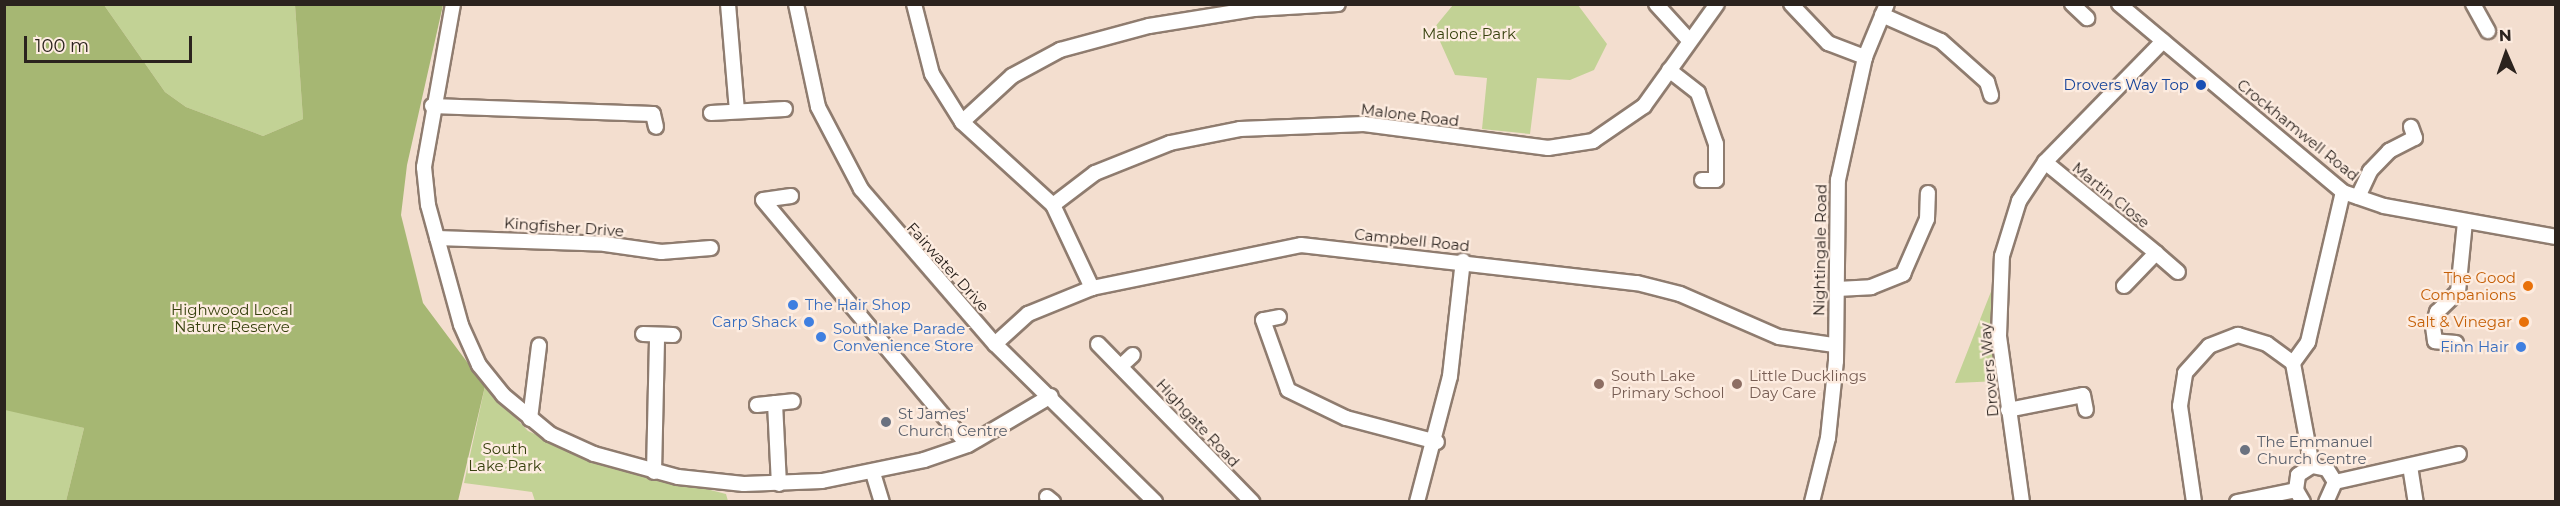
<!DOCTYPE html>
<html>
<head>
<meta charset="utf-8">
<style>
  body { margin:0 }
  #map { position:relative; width:2560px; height:506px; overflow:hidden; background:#f3decf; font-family:Montserrat,sans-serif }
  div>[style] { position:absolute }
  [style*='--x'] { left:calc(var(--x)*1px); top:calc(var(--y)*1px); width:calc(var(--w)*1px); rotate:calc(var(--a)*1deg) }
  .green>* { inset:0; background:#c2d295 }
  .forest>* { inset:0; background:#a6b773 }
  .roads { filter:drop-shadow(2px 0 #8f7c6f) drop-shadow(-2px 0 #8f7c6f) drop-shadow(0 2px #8f7c6f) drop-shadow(0 -2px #8f7c6f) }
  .minor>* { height:14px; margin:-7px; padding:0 7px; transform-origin:7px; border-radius:7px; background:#fff }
  .dots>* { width:16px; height:16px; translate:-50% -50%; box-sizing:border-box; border:3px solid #fdece0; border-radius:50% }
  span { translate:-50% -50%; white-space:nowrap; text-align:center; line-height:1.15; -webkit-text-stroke:4.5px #fdece0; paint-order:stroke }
  .park-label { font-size:15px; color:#38420f }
  .transit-label { font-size:15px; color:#164399 }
  .right { translate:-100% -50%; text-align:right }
  .street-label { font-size:15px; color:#2b231e }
  .food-label { font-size:15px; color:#c56008 }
  .shop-label { font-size:15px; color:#366cbe }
  .left { translate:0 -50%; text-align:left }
  .education-label { font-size:15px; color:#785e54 }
  .worship-label { font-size:15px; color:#5b616d }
  .frame { position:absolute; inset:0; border:6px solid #2b231e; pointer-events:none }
  .north { position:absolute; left:2476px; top:24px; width:60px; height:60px; -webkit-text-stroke:4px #fdece0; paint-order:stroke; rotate:358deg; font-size:16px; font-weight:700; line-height:24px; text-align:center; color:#2b231e }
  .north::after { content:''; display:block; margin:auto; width:21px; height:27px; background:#2b231e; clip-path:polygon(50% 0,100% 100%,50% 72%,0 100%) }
  .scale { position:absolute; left:24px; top:36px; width:168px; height:27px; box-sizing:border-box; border:3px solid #2b231e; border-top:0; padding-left:8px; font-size:18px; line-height:21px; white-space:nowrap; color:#2b231e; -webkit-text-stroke:4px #fdece0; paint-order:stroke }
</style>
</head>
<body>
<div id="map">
  <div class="green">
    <i style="clip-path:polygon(104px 5px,295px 5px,303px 119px,263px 136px,186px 107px,165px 92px)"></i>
    <i style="clip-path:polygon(1453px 5px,1578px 5px,1607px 44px,1594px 70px,1570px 80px,1537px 78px,1530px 134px,1482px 129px,1487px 78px,1455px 75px,1434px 28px)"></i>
    <i style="clip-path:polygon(1994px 284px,1992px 338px,1999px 381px,1955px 383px)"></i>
    <i style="clip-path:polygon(485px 386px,528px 431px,590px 459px,726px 494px,728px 501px,535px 501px,532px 492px,464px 483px)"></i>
    <i style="clip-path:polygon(5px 409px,84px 428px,66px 501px,5px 502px)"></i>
  </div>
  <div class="forest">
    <i style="clip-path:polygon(5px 4px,104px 5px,165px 92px,186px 107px,263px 136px,303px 119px,295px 5px,443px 5px,407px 165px,401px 215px,423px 303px,485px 386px,458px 501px,66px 501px,84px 428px,5px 410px)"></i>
  </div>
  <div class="roads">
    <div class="minor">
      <i style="--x:453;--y:4;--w:166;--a:100.1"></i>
      <i style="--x:424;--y:167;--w:38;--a:84"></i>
      <i style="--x:428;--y:205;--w:124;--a:74.6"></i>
      <i style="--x:461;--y:325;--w:44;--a:65.8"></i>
      <i style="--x:479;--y:365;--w:38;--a:51"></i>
      <i style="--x:503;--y:395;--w:61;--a:39.7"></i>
      <i style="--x:550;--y:434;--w:48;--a:24.4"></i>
      <i style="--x:594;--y:454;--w:87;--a:15.3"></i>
      <i style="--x:678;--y:477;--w:66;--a:6.1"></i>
      <i style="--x:744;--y:484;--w:78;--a:-2.2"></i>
      <i style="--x:822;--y:481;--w:104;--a:-11.6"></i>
      <i style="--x:924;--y:460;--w:46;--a:-18.8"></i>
      <i style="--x:968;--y:445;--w:96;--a:-30.6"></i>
      <i style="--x:728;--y:4;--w:107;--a:85.2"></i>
      <i style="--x:796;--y:4;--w:105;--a:77.9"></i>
      <i style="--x:818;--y:107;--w:93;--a:62.3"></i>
      <i style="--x:861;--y:189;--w:205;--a:49.2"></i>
      <i style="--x:995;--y:344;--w:225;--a:44.6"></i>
      <i style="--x:914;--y:4;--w:72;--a:75.6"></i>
      <i style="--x:932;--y:74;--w:57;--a:58"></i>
      <i style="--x:962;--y:122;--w:123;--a:42.4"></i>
      <i style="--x:1053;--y:205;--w:92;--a:64.8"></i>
      <i style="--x:1656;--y:4;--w:47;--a:47.6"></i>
      <i style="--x:1791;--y:4;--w:54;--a:46.5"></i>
      <i style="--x:1828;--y:43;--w:40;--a:21"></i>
      <i style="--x:2072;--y:4;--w:21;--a:43"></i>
      <i style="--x:2119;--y:4;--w:292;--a:40"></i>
      <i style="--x:2343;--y:192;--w:43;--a:18.9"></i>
      <i style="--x:2384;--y:206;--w:175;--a:10.2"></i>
      <i style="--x:2473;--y:4;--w:31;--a:61"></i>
      <i style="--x:1882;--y:15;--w:64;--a:23.8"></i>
      <i style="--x:1941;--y:41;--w:62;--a:41.7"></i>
      <i style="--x:1987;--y:82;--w:14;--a:73"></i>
      <i style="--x:1669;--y:70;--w:37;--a:38"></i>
      <i style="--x:1698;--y:93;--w:54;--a:70.6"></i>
      <i style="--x:1716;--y:144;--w:36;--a:90"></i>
      <i style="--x:1716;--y:180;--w:14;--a:180"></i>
      <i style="--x:432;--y:106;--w:221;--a:2.1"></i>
      <i style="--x:653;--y:114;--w:13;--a:77"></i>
      <i style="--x:711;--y:113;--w:74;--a:-3.1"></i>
      <i style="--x:962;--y:122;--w:68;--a:-42.6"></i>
      <i style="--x:1012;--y:76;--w:55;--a:-28.4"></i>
      <i style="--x:1060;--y:50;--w:92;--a:-15.1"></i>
      <i style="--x:1149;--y:26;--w:106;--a:-9.2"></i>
      <i style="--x:1254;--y:9;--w:84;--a:-3.4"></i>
      <i style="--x:2045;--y:162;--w:144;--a:39.3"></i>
      <i style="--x:2156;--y:253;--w:46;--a:134.1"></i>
      <i style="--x:791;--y:196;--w:28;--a:172"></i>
      <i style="--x:763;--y:200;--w:319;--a:50.1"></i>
      <i style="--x:2358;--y:197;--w:29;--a:-65"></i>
      <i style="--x:2370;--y:171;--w:28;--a:-46"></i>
      <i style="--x:2389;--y:151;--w:29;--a:-27"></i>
      <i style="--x:2415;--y:138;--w:12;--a:-110"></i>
      <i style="--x:1053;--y:205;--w:53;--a:-37.3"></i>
      <i style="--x:1095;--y:173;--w:81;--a:-21.8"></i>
      <i style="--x:1170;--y:143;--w:71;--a:-11.3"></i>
      <i style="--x:1240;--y:129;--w:124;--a:-2.3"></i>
      <i style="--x:1364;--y:124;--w:186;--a:7.4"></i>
      <i style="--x:1548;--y:148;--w:46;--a:-8.8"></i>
      <i style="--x:1593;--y:141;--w:62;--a:-34.5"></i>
      <i style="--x:1644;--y:106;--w:125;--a:-54.4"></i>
      <i style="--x:437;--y:238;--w:168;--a:2"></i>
      <i style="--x:605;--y:244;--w:57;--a:8.1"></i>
      <i style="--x:661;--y:252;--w:50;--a:-4.6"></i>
      <i style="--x:2156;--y:253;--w:29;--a:41"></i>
      <i style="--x:1837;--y:289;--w:34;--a:-3"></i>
      <i style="--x:1871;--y:287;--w:35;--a:-22"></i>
      <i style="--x:1903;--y:274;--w:60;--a:-66.4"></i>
      <i style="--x:1927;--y:219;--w:26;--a:-88"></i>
      <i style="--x:1279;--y:317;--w:16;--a:169"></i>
      <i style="--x:1263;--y:320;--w:74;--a:70.3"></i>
      <i style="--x:1288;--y:390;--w:64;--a:25.8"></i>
      <i style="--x:1346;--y:418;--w:94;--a:14.8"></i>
      <i style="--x:643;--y:334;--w:30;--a:2"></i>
      <i style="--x:2456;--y:343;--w:21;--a:-175"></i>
      <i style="--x:2435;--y:341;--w:15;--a:-98"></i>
      <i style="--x:2433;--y:326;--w:15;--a:-74"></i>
      <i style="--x:2437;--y:312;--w:29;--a:-44"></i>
      <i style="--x:2458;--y:292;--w:70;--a:-84.3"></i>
      <i style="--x:995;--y:344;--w:45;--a:-42.3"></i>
      <i style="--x:1028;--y:314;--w:69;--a:-22.1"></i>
      <i style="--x:1092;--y:288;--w:213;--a:-11.6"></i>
      <i style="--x:1301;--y:245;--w:338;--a:6.5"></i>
      <i style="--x:1637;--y:283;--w:44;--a:14.3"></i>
      <i style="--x:1680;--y:294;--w:108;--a:23.5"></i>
      <i style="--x:1779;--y:337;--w:56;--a:8.3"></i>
      <i style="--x:1098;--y:344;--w:221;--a:45.7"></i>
      <i style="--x:1121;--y:366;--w:16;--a:-43"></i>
      <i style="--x:775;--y:403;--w:81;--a:87.2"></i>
      <i style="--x:757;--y:405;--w:36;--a:-6"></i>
      <i style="--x:2008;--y:410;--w:76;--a:-11.3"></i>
      <i style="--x:2083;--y:395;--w:15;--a:79"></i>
      <i style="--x:530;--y:419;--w:74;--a:-83"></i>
      <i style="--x:2312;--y:466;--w:105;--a:-100.5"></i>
      <i style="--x:2293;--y:363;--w:26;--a:-54"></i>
      <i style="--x:2308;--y:342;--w:154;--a:-76.9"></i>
      <i style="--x:2410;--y:466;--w:36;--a:81"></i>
      <i style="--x:654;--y:472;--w:137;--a:-88.7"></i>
      <i style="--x:873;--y:473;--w:30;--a:73"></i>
      <i style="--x:2335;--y:482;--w:127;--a:-12.7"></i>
      <i style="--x:1047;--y:497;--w:8;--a:40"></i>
      <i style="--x:1417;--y:502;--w:130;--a:-75.3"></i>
      <i style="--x:1450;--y:376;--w:116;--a:-83.6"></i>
      <i style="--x:1812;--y:502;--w:66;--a:-76"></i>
      <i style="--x:1828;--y:438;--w:77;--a:-84.1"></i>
      <i style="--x:1836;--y:361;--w:181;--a:-89.4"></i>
      <i style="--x:1838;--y:180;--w:126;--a:-77.6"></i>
      <i style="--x:1865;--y:57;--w:57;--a:-67.5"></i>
      <i style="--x:2022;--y:502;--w:168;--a:-97.9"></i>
      <i style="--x:1999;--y:336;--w:80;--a:-87.9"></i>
      <i style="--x:2002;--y:256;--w:58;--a:-72.8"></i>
      <i style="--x:2019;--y:201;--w:47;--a:-56.3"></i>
      <i style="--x:2045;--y:162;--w:169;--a:-45.7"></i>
      <i style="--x:2194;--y:502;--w:97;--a:-98.3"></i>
      <i style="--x:2180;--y:406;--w:33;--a:-81"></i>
      <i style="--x:2185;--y:373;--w:36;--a:-48"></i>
      <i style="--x:2209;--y:346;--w:31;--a:-21"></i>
      <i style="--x:2238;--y:335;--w:30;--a:17"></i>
      <i style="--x:2267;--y:344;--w:32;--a:36"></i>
      <i style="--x:2237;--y:502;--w:60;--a:-11.5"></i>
      <i style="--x:2303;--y:502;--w:14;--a:-120"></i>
      <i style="--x:2296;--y:490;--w:15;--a:-82"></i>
      <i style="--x:2298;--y:475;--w:17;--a:-33"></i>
      <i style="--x:2312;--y:466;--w:15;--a:11"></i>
      <i style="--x:2327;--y:469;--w:15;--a:58"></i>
      <i style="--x:2335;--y:482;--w:22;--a:114"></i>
    </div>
  </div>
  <div class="dots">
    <i style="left:2201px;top:85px;background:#1a4fb4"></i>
    <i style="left:2528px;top:286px;background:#e8710a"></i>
    <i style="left:793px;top:305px;background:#3f7fe0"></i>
    <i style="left:809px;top:322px;background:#3f7fe0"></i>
    <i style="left:2524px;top:322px;background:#e8710a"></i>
    <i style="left:821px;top:337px;background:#3f7fe0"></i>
    <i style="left:2521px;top:347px;background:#3f7fe0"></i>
    <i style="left:1599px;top:384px;background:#8d6e63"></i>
    <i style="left:1737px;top:384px;background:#8d6e63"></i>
    <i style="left:886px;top:422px;background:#6b7280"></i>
    <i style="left:2245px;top:450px;background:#6b7280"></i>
  </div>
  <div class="park-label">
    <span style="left:1469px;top:34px">Malone Park</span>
    <span style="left:232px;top:318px">Highwood Local<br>Nature Reserve</span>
    <span style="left:505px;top:457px">South<br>Lake Park</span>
  </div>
  <div class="transit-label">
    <span class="right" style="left:2189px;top:85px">Drovers Way Top</span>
  </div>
  <div class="street-label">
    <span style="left:1410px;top:115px;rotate:7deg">Malone Road</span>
    <span style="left:2298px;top:130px;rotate:39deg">Crockhamwell Road</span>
    <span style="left:2111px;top:195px;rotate:39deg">Martin Close</span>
    <span style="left:564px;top:227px;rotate:4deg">Kingfisher Drive</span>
    <span style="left:1412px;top:240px;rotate:6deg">Campbell Road</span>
    <span style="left:1820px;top:250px;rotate:-89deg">Nightingale Road</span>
    <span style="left:948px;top:267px;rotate:48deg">Fairwater Drive</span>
    <span style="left:1989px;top:370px;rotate:-95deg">Drovers Way</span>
    <span style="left:1198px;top:423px;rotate:47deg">Highgate Road</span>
  </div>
  <div class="food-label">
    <span class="right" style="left:2516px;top:286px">The Good<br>Companions</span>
    <span class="right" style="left:2512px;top:322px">Salt &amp; Vinegar</span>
  </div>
  <div class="shop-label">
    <span class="left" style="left:805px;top:305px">The Hair Shop</span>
    <span class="right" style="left:797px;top:322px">Carp Shack</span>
    <span class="left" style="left:833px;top:337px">Southlake Parade<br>Convenience Store</span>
    <span class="right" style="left:2509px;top:347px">Finn Hair</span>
  </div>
  <div class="education-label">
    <span class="left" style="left:1611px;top:384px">South Lake<br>Primary School</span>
    <span class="left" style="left:1749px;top:384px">Little Ducklings<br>Day Care</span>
  </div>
  <div class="worship-label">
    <span class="left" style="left:898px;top:422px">St James'<br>Church Centre</span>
    <span class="left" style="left:2257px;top:450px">The Emmanuel<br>Church Centre</span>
  </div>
  <div class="frame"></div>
  <div class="north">N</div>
  <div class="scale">100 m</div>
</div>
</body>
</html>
